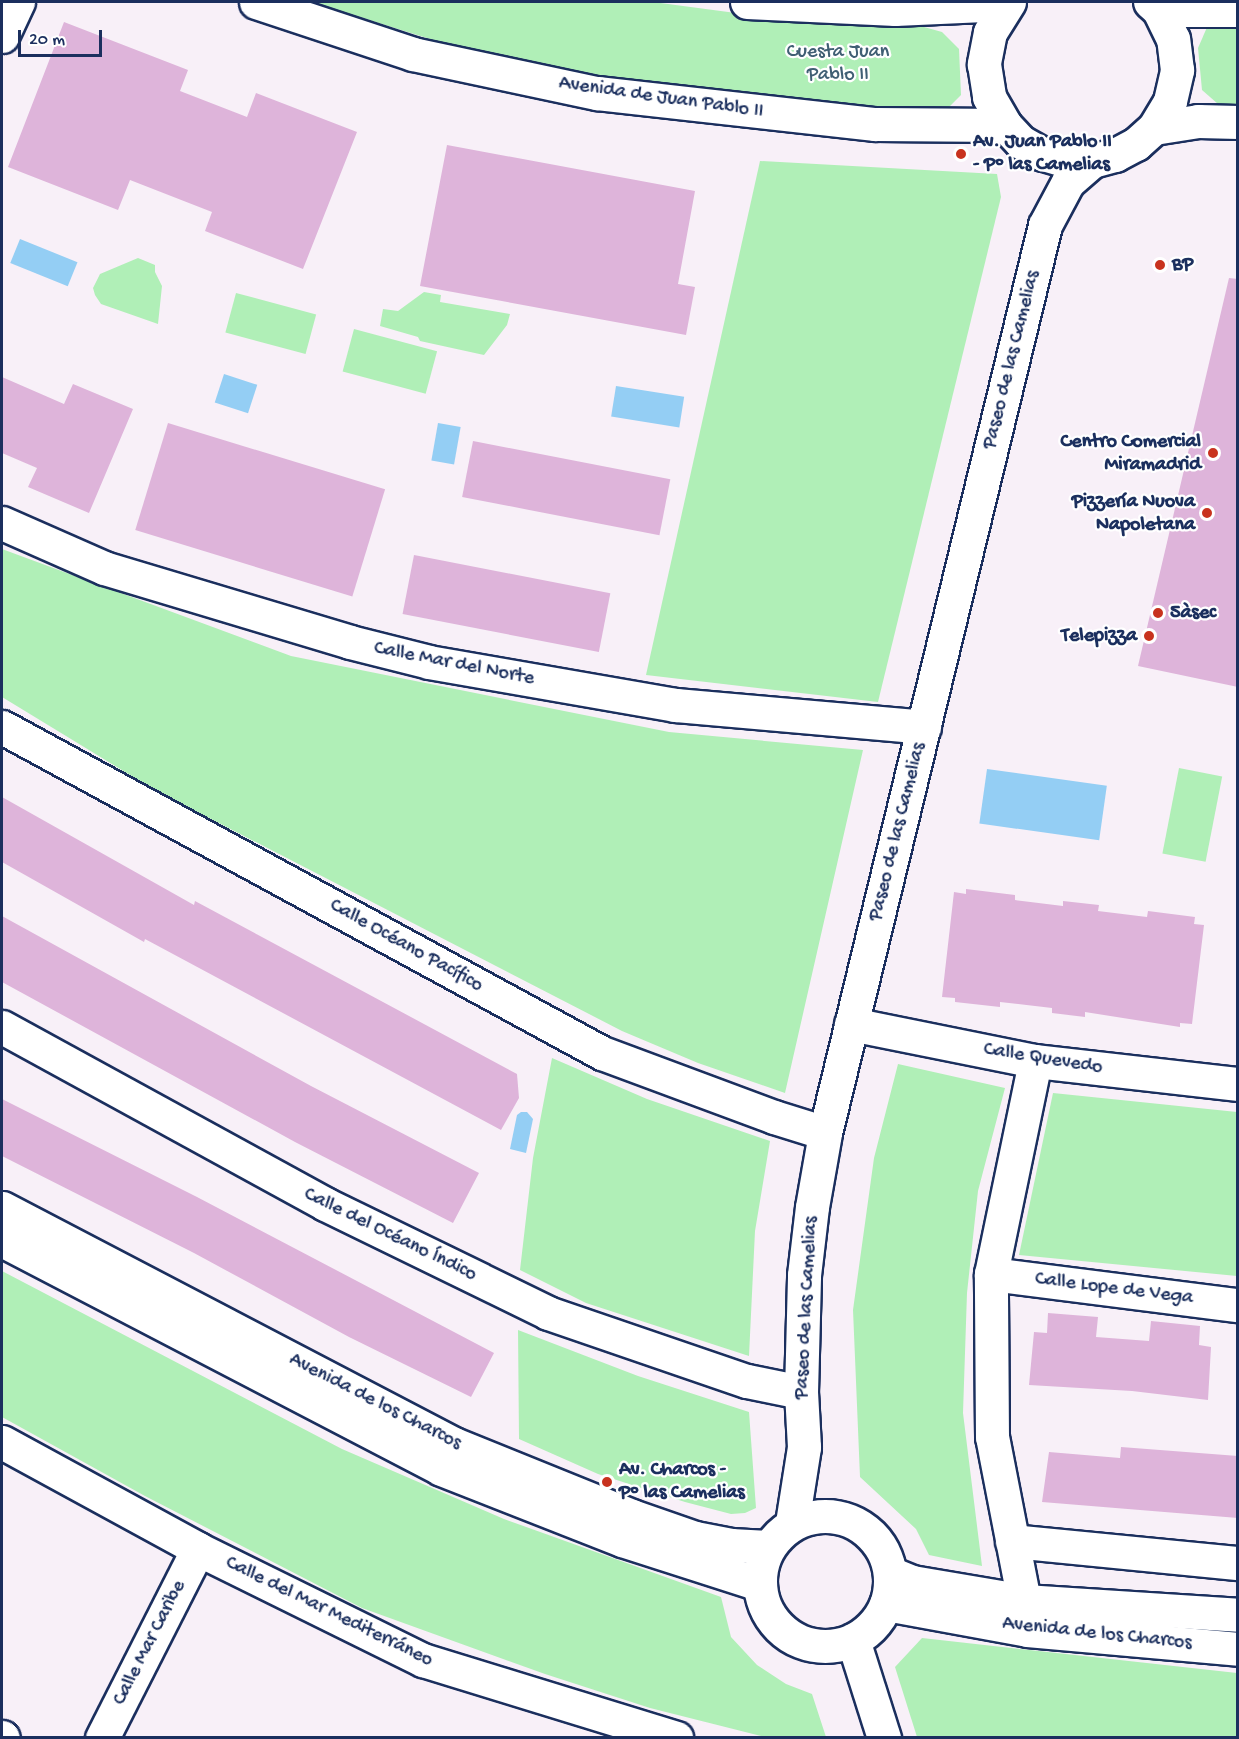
<!DOCTYPE html>
<html>
<head>
<meta charset="utf-8">
<style>
  body { margin:0 }
  #map { position:relative; width:1239px; height:1739px; overflow:hidden; background:#f8f0f8; font-family:"Gochi Hand",sans-serif }
  div>[style] { position:absolute }
  [style*='--x'] { left:calc(var(--x)*1px); top:calc(var(--y)*1px); width:calc(var(--w)*1px); rotate:calc(var(--a)*1deg) }
  .green>* { inset:0; background:#b0efb7; transform-origin:0 0 }
  .water>* { inset:0; background:#94cef4; transform-origin:0 0 }
  .building>* { inset:0; background:#deb4da; transform-origin:0 0 }
  .roads { filter:drop-shadow(2px 0 #1b2f5e) drop-shadow(-2px 0 #1b2f5e) drop-shadow(0 2px #1b2f5e) drop-shadow(0 -2px #1b2f5e) }
  .minor>* { height:33px; margin:-16.5px; padding:0 16.5px; transform-origin:16.5px; border-radius:16.5px; background:#fff }
  .minor>.ring { margin:-16.5px; padding:0; box-sizing:content-box; background:none; border:33px solid #fff; border-radius:50% }
  .dots>* { width:16px; height:16px; translate:-50% -50%; box-sizing:border-box; border:3px solid #fff; border-radius:50% }
  span { translate:-50% -50%; white-space:nowrap; text-align:center; line-height:1.15; -webkit-text-stroke:4.5px #fff; paint-order:stroke }
  .park-label { font-size:20px; color:#405f74 }
  .street-label { font-size:20px; color:#1b2f5e }
  .poi-label { font-size:20px; color:#1b2f5e; font-weight:700 }
  .left { translate:0 -50%; text-align:left }
  .right { translate:-100% -50%; text-align:right }
  .frame { position:absolute; inset:0; border:3px solid #1b2f5e; pointer-events:none }
  .scale { position:absolute; left:18px; top:30px; width:84px; height:27px; box-sizing:border-box; border:3px solid #1b2f5e; border-top:0; padding-left:8px; font-size:18px; line-height:21px; white-space:nowrap; color:#1b2f5e; -webkit-text-stroke:4px #fff; paint-order:stroke }
</style>
</head>
<body>
<div id="map">
  <div class="green">
    <i style="clip-path:polygon(311px 2px,653px 2px,765px 17px,924px 27px,942px 32px,959px 49px,961px 95px,948px 108px,857px 110px,687px 93px,488px 57px)"></i>
    <i style="clip-path:polygon(1237px 19px,1237px 104px,1218px 104px,1202px 90px,1198px 48px,1208px 25px)"></i>
    <i style="clip-path:polygon(760px 161px,997px 174px,1001px 197px,878px 702px,646px 675px)"></i>
    <i style="clip-path:polygon(138px 258px,155px 265px,155px 272px,162px 286px,158px 324px,101px 304px,95px 295px,93px 288px,100px 274px)"></i>
    <i style="clip-path:polygon(424px 292px,441px 295px,440px 302px,510px 314px,507px 325px,484px 355px,420px 341px,418px 337px,380px 326px,383px 309px,398px 311px)"></i>
    <i style="left:236px;top:293px;width:83px;height:41px;rotate:15deg"></i>
    <i style="left:354px;top:329px;width:86px;height:44px;rotate:15deg"></i>
    <i style="clip-path:polygon(2px 549px,291px 656px,669px 732px,863px 750px,785px 1093px,698px 1063px,622px 1031px,153px 789px,2px 697px)"></i>
    <i style="left:1179px;top:768px;width:44px;height:87px;rotate:11deg"></i>
    <i style="clip-path:polygon(552px 1058px,647px 1099px,770px 1141px,755px 1231px,749px 1356px,586px 1303px,520px 1270px,533px 1158px)"></i>
    <i style="clip-path:polygon(898px 1064px,1005px 1088px,978px 1191px,967px 1293px,963px 1413px,982px 1566px,929px 1555px,916px 1529px,860px 1477px,853px 1310px,874px 1158px)"></i>
    <i style="clip-path:polygon(1053px 1093px,1237px 1112px,1237px 1276px,1019px 1255px)"></i>
    <i style="clip-path:polygon(2px 1271px,342px 1449px,504px 1519px,721px 1597px,731px 1637px,757px 1665px,786px 1684px,812px 1694px,826px 1737px,765px 1737px,650px 1708px,545px 1674px,362px 1608px,145px 1496px,2px 1417px)"></i>
    <i style="clip-path:polygon(518px 1330px,638px 1376px,749px 1412px,756px 1508px,745px 1513px,731px 1514px,685px 1502px,598px 1474px,519px 1439px)"></i>
    <i style="clip-path:polygon(922px 1638px,1237px 1673px,1237px 1737px,917px 1737px,895px 1667px)"></i>
  </div>
  <div class="water">
    <i style="left:20px;top:239px;width:62px;height:26px;rotate:22deg"></i>
    <i style="left:224px;top:374px;width:35px;height:30px;rotate:18deg"></i>
    <i style="left:616px;top:386px;width:69px;height:31px;rotate:9deg"></i>
    <i style="left:438px;top:423px;width:23px;height:38px;rotate:10deg"></i>
    <i style="left:987px;top:769px;width:121px;height:55px;rotate:8deg"></i>
    <i style="clip-path:polygon(521px 1112px,527px 1112px,533px 1119px,526px 1153px,510px 1149px,517px 1115px)"></i>
  </div>
  <div class="building">
    <i style="clip-path:polygon(64px 22px,188px 70px,180px 91px,247px 117px,256px 93px,357px 132px,303px 269px,205px 231px,212px 212px,130px 180px,118px 210px,8px 167px)"></i>
    <i style="clip-path:polygon(447px 145px,695px 191px,678px 284px,695px 287px,686px 335px,420px 286px)"></i>
    <i style="clip-path:polygon(1229px 278px,1238px 279px,1238px 687px,1138px 666px)"></i>
    <i style="clip-path:polygon(2px 377px,64px 404px,73px 384px,133px 409px,89px 513px,28px 487px,37px 468px,2px 453px)"></i>
    <i style="left:168px;top:423px;width:227px;height:112px;rotate:17deg"></i>
    <i style="left:473px;top:441px;width:201px;height:57px;rotate:11deg"></i>
    <i style="left:414px;top:555px;width:200px;height:60px;rotate:11deg"></i>
    <i style="clip-path:polygon(2px 797px,194px 905px,195px 901px,517px 1074px,519px 1098px,501px 1130px,145px 939px,144px 942px,2px 862px)"></i>
    <i style="clip-path:polygon(966px 889px,1015px 895px,1015px 900px,1063px 906px,1063px 901px,1099px 905px,1098px 911px,1147px 917px,1148px 911px,1195px 917px,1194px 924px,1204px 925px,1192px 1024px,1180px 1023px,1180px 1027px,1085px 1012px,1085px 1017px,1052px 1013px,1052px 1008px,1000px 1002px,1000px 1007px,955px 1002px,955px 998px,942px 997px,954px 892px,966px 894px)"></i>
    <i style="clip-path:polygon(2px 916px,311px 1086px,479px 1173px,453px 1223px,295px 1142px,2px 982px)"></i>
    <i style="clip-path:polygon(2px 1099px,197px 1197px,494px 1353px,471px 1397px,349px 1337px,194px 1253px,2px 1156px)"></i>
    <i style="clip-path:polygon(1048px 1313px,1098px 1317px,1096px 1337px,1149px 1341px,1151px 1321px,1200px 1326px,1199px 1345px,1211px 1347px,1208px 1400px,1132px 1391px,1029px 1385px,1034px 1332px,1047px 1333px)"></i>
    <i style="clip-path:polygon(1121px 1447px,1238px 1456px,1238px 1518px,1042px 1502px,1049px 1452px,1120px 1458px)"></i>
  </div>
  <div class="roads">
    <div class="minor">
      <i style="--x:256;--y:2;--w:165;--a:18.3"></i>
      <i style="--x:413;--y:54;--w:188;--a:12"></i>
      <i style="--x:597;--y:93;--w:280;--a:6.4"></i>
      <i style="--x:875;--y:124;--w:130;--a:0.4"></i>
      <i style="--x:747;--y:2;--w:148;--a:2.7"></i>
      <i style="--x:895;--y:9;--w:111;--a:-2.6"></i>
      <i style="--x:1009;--y:2;--w:36;--a:122"></i>
      <i style="--x:990;--y:32;--w:33;--a:101"></i>
      <i style="--x:984;--y:64;--w:33;--a:81"></i>
      <i style="--x:989;--y:97;--w:32;--a:60"></i>
      <i style="--x:1005;--y:125;--w:23;--a:47"></i>
      <i style="--x:1021;--y:142;--w:25;--a:29"></i>
      <i style="--x:1043;--y:154;--w:25;--a:16"></i>
      <i style="--x:1067;--y:161;--w:25;--a:0"></i>
      <i style="--x:1092;--y:161;--w:24;--a:-15"></i>
      <i style="--x:1115;--y:155;--w:24;--a:-28"></i>
      <i style="--x:1136;--y:144;--w:24;--a:-42"></i>
      <i style="--x:1154;--y:128;--w:31;--a:-59"></i>
      <i style="--x:1170;--y:101;--w:32;--a:-77"></i>
      <i style="--x:1177;--y:70;--w:31;--a:-97"></i>
      <i style="--x:1173;--y:39;--w:32;--a:-116"></i>
      <i style="--x:1159;--y:10;--w:12;--a:-138"></i>
      <i style="--x:1159;--y:10;--w:79;--a:0"></i>
      <i style="--x:2;--y:36;--w:38;--a:-65"></i>
      <i style="--x:1154;--y:128;--w:45;--a:-9"></i>
      <i style="--x:1198;--y:121;--w:40;--a:1.4"></i>
      <i style="--x:2;--y:523;--w:111;--a:23.8"></i>
      <i style="--x:104;--y:568;--w:257;--a:16.7"></i>
      <i style="--x:350;--y:642;--w:81;--a:14.2"></i>
      <i style="--x:429;--y:662;--w:250;--a:9.9"></i>
      <i style="--x:675;--y:705;--w:250;--a:5"></i>
      <i style="--x:2;--y:727;--w:683;--a:28.52"></i>
      <i style="--x:602;--y:1053;--w:184;--a:20.4"></i>
      <i style="--x:774;--y:1117;--w:53;--a:17.4"></i>
      <i style="--x:851;--y:1024;--w:188;--a:11.4"></i>
      <i style="--x:1035;--y:1061;--w:204;--a:6.5"></i>
      <i style="--x:2;--y:1027;--w:368;--a:28.7"></i>
      <i style="--x:325;--y:1204;--w:248;--a:26"></i>
      <i style="--x:548;--y:1313;--w:210;--a:18.9"></i>
      <i style="--x:747;--y:1381;--w:55;--a:11.5"></i>
      <i style="--x:2;--y:1208;--w:510;--a:27.57"></i>
      <i style="--x:454;--y:1444;--w:192;--a:22"></i>
      <i style="--x:632;--y:1516;--w:67;--a:19.2"></i>
      <i style="--x:695;--y:1538;--w:37;--a:11"></i>
      <i style="--x:731;--y:1545;--w:37;--a:3"></i>
      <i style="--x:2;--y:1240;--w:495;--a:27.5"></i>
      <i style="--x:441;--y:1469;--w:194;--a:21.4"></i>
      <i style="--x:622;--y:1540;--w:144;--a:17.8"></i>
      <i style="--x:991;--y:1274;--w:249;--a:7.2"></i>
      <i style="--x:2;--y:1442;--w:223;--a:28.6"></i>
      <i style="--x:198;--y:1549;--w:251;--a:26.3"></i>
      <i style="--x:423;--y:1660;--w:265;--a:17.1"></i>
      <i class="ring" style="left:760px;top:1516px;width:97px;height:97px"></i>
      <i style="--x:792;--y:1523;--w:77;--a:-81"></i>
      <i style="--x:804;--y:1447;--w:55;--a:-93.1"></i>
      <i style="--x:801;--y:1392;--w:117;--a:-88.5"></i>
      <i style="--x:804;--y:1275;--w:68;--a:-83.3"></i>
      <i style="--x:812;--y:1207;--w:75;--a:-80"></i>
      <i style="--x:825;--y:1133;--w:934;--a:-76.38"></i>
      <i style="--x:1045;--y:225;--w:49;--a:-61.9"></i>
      <i style="--x:1068;--y:182;--w:32;--a:-41"></i>
      <i style="--x:1012;--y:1541;--w:227;--a:5.6"></i>
      <i style="--x:890;--y:1573;--w:24;--a:22"></i>
      <i style="--x:912;--y:1582;--w:114;--a:9.6"></i>
      <i style="--x:1024;--y:1601;--w:214;--a:3.7"></i>
      <i style="--x:1024;--y:1601;--w:167;--a:-101"></i>
      <i style="--x:992;--y:1437;--w:163;--a:-90.4"></i>
      <i style="--x:991;--y:1274;--w:217;--a:-78.3"></i>
      <i style="--x:886;--y:1604;--w:143;--a:10.4"></i>
      <i style="--x:1027;--y:1630;--w:212;--a:5.1"></i>
      <i style="--x:853;--y:1640;--w:103;--a:72.4"></i>
      <i style="--x:2;--y:1737;--w:1;--a:45"></i>
      <i style="--x:102;--y:1738;--w:212;--a:-63.1"></i>
    </div>
  </div>
  <div class="dots">
    <i style="left:961px;top:154px;background:#c8321e"></i>
    <i style="left:1160px;top:265px;background:#c8321e"></i>
    <i style="left:1213px;top:453px;background:#c8321e"></i>
    <i style="left:1207px;top:513px;background:#c8321e"></i>
    <i style="left:1158px;top:613px;background:#c8321e"></i>
    <i style="left:1149px;top:636px;background:#c8321e"></i>
    <i style="left:607px;top:1482px;background:#c8321e"></i>
  </div>
  <div class="park-label">
    <span style="left:838px;top:64px">Cuesta Juan<br>Pablo II</span>
  </div>
  <div class="street-label">
    <span style="left:661px;top:98px;rotate:8deg">Avenida de Juan Pablo II</span>
    <span style="left:1012px;top:360px;rotate:-76deg">Paseo de las Camelias</span>
    <span style="left:454px;top:664px;rotate:11deg">Calle Mar del Norte</span>
    <span style="left:898px;top:832px;rotate:-76deg">Paseo de las Camelias</span>
    <span style="left:406px;top:946px;rotate:29deg">Calle Océano Pacífico</span>
    <span style="left:1043px;top:1059px;rotate:9deg">Calle Quevedo</span>
    <span style="left:390px;top:1235px;rotate:26deg">Calle del Océano Índico</span>
    <span style="left:1114px;top:1289px;rotate:7deg">Calle Lope de Vega</span>
    <span style="left:807px;top:1308px;rotate:-87deg">Paseo de las Camelias</span>
    <span style="left:375px;top:1402px;rotate:27deg">Avenida de los Charcos</span>
    <span style="left:329px;top:1612px;rotate:26deg">Calle del Mar Mediterráneo</span>
    <span style="left:1097px;top:1634px;rotate:6deg">Avenida de los Charcos</span>
    <span style="left:150px;top:1643px;rotate:-63deg">Calle Mar Caribe</span>
  </div>
  <div class="poi-label">
    <span class="left" style="left:973px;top:154px">Av. Juan Pablo II<br>- Pº las Camelias</span>
    <span class="left" style="left:1172px;top:265px">BP</span>
    <span class="right" style="left:1201px;top:454px">Centro Comercial<br>Miramadrid</span>
    <span class="right" style="left:1195px;top:514px">Pizzería Nuova<br>Napoletana</span>
    <span class="left" style="left:1170px;top:613px">5àsec</span>
    <span class="right" style="left:1137px;top:636px">Telepizza</span>
    <span class="left" style="left:619px;top:1482px">Av. Charcos -<br>Pº las Camelias</span>
  </div>
  <div class="frame"></div>
  <div class="scale">20 m</div>
</div>
</body>
</html>
